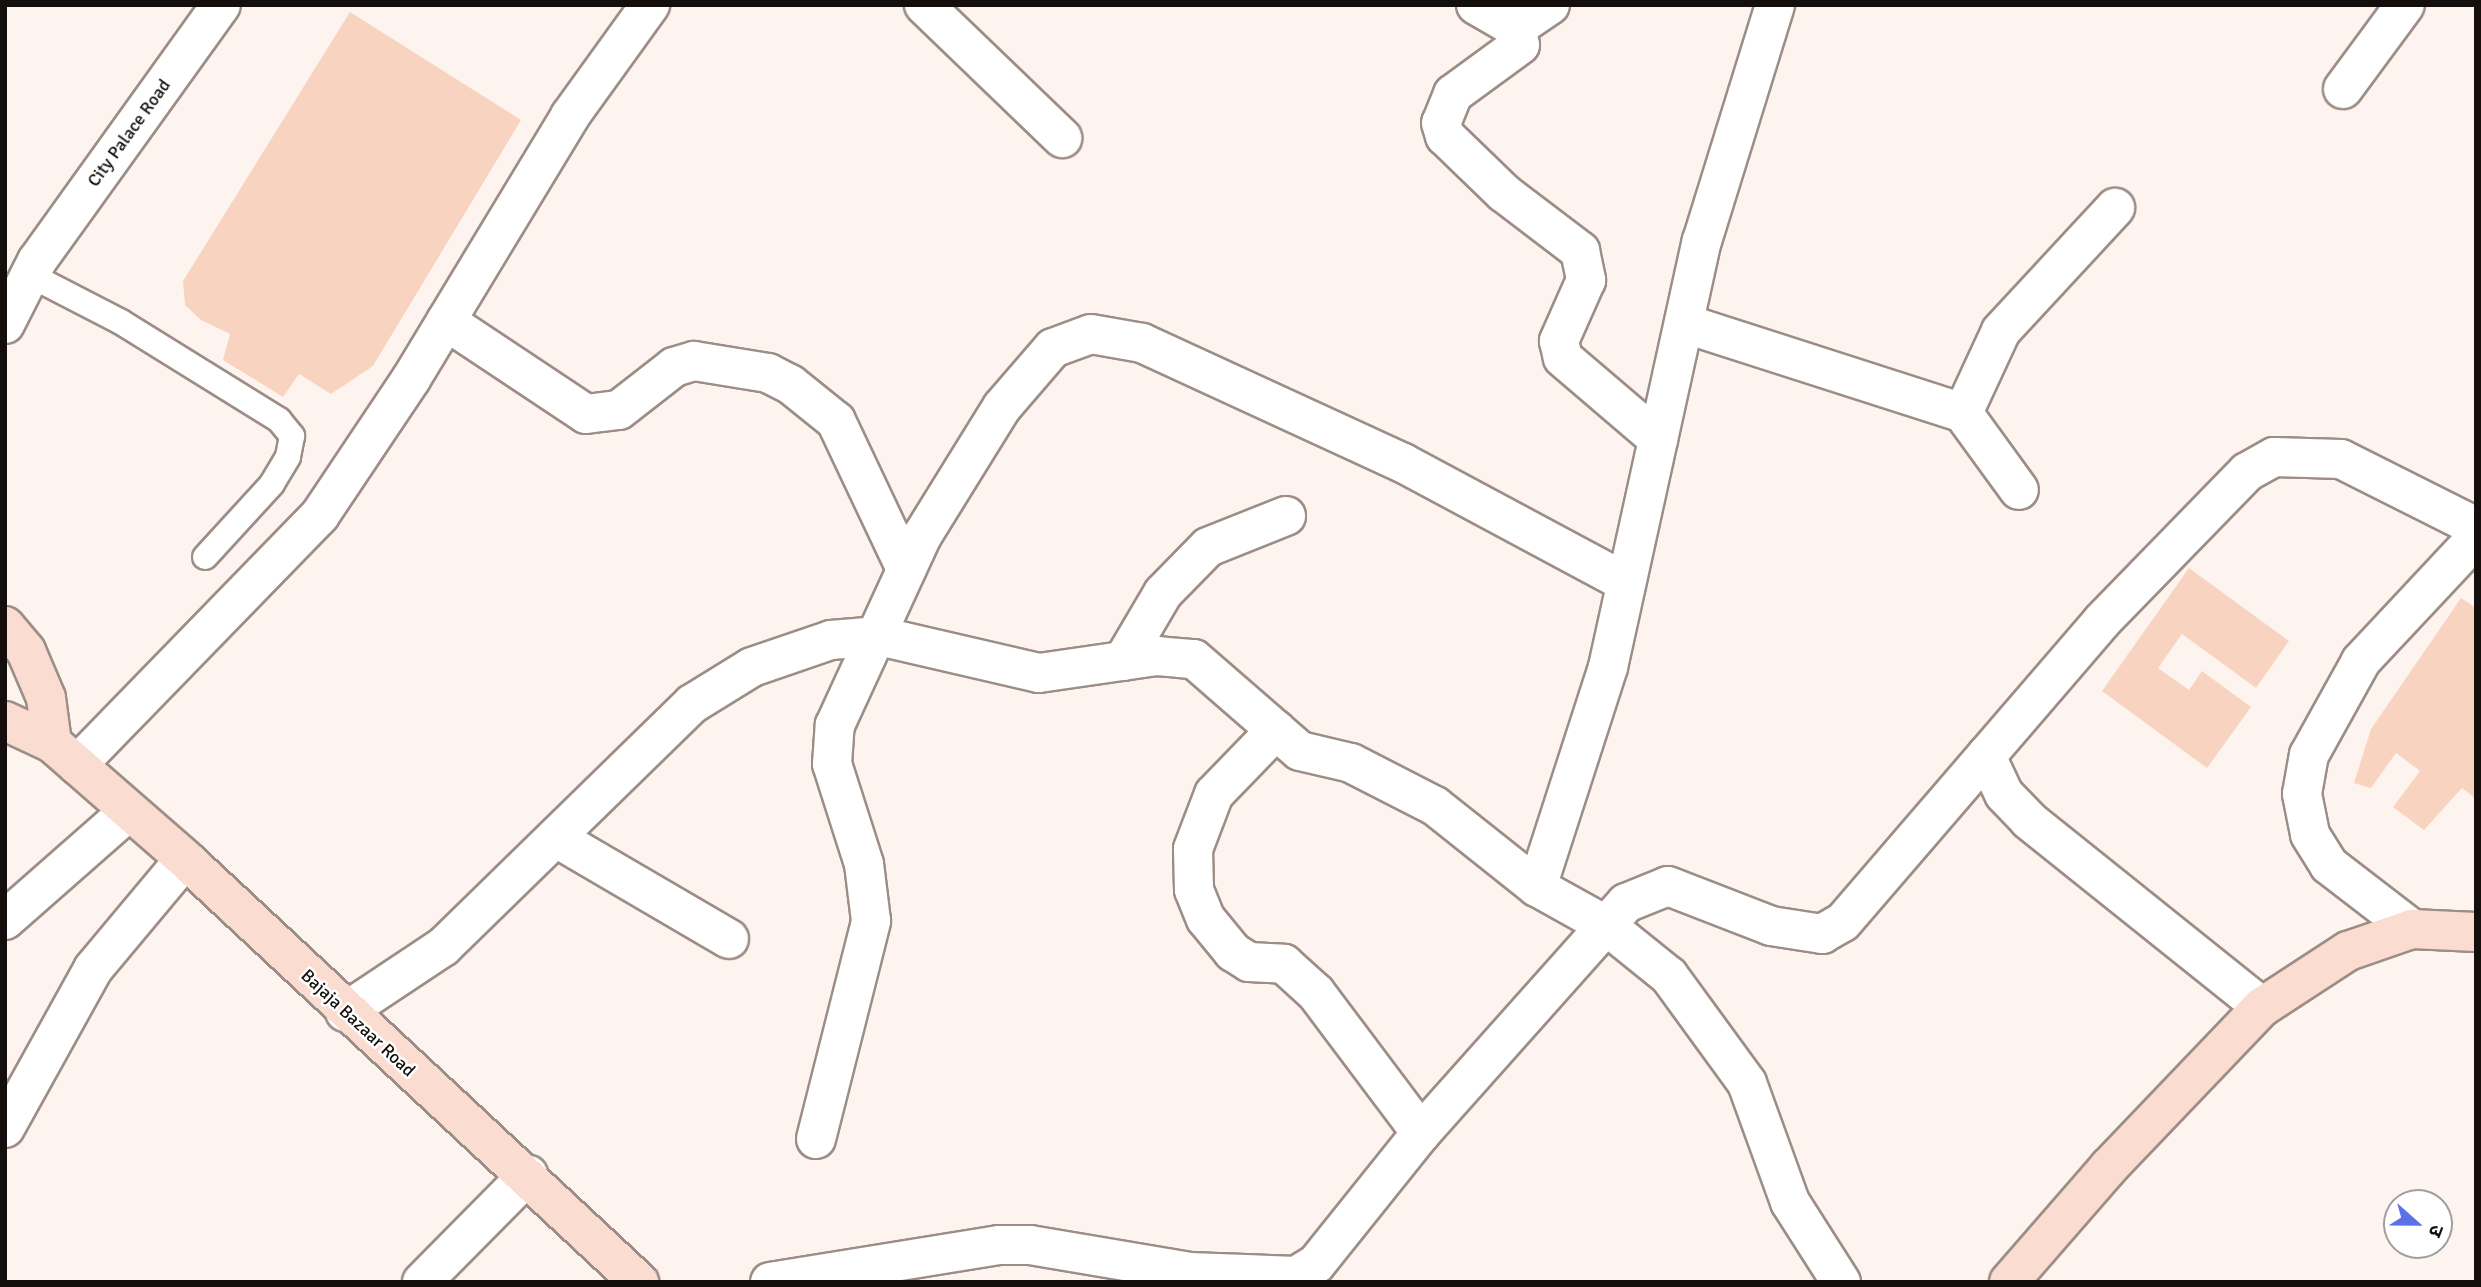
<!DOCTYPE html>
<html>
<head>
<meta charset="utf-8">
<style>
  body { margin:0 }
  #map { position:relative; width:2481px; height:1287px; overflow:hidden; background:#fef4ef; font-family:Signika,"Noto Sans Devanagari",sans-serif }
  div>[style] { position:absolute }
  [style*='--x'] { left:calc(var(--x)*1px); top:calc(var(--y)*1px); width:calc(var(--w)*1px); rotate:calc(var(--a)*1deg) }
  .building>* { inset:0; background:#f8d3bf }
  .roads { filter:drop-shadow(2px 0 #9c8e86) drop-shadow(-2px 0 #9c8e86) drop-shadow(0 2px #9c8e86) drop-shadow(0 -2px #9c8e86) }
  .lane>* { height:24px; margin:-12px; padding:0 12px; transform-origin:12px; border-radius:12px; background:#fff }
  .street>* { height:38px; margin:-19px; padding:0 19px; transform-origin:19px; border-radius:19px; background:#fff }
  .secondary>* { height:38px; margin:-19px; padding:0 19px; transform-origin:19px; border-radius:19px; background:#fbdcd0 }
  span { translate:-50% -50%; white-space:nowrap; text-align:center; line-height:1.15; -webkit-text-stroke:5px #fff; paint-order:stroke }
  .street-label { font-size:18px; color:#140f0c }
  .frame { position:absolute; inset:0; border:7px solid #140f0c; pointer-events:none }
  .north { position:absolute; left:2383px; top:1189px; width:70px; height:70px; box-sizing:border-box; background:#fff; border:2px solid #a19f9e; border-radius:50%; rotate:111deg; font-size:19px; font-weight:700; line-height:28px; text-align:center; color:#140f0c }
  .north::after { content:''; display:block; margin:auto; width:24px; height:32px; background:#5b71e8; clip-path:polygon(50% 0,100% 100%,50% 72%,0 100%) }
</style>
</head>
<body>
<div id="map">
  <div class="building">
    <i style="clip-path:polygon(350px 12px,521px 120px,373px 366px,331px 394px,299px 374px,283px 397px,223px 360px,230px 334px,201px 320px,185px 305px,183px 281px)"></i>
    <i style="clip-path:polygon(2189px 568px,2289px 641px,2256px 688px,2182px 634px,2158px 668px,2189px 690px,2202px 671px,2251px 707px,2207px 768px,2102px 691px)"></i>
    <i style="clip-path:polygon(2461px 598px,2476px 608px,2476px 799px,2462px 788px,2424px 830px,2393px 807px,2420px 771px,2396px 753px,2371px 788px,2354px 783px,2371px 729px)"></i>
  </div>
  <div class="roads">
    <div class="lane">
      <i style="--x:30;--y:275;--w:102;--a:27.3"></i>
      <i style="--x:121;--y:322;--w:186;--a:31.8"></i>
      <i style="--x:279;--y:420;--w:21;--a:51"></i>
      <i style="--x:292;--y:436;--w:21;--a:101"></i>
      <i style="--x:288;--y:457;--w:31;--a:121"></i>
      <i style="--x:272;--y:484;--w:99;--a:132.5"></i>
    </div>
    <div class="street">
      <i style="--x:924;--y:5;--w:192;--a:43.9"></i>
      <i style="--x:1476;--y:5;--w:46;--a:29.9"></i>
      <i style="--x:1516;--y:28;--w:17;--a:77"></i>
      <i style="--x:1520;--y:45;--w:83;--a:143.8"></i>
      <i style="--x:1453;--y:94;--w:31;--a:112"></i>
      <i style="--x:1441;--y:123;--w:14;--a:73"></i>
      <i style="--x:1445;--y:136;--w:82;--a:44"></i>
      <i style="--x:1504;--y:193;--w:96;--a:37.3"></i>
      <i style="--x:1580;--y:251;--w:30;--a:78"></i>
      <i style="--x:1586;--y:280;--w:67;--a:113.9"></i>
      <i style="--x:1559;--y:341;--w:17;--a:77"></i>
      <i style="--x:1563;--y:358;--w:125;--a:40.5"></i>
      <i style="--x:1516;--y:28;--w:41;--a:-34.1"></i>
      <i style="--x:2343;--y:89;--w:104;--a:-53.6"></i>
      <i style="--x:446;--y:321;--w:168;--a:33.6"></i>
      <i style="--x:586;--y:414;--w:33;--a:-7"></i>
      <i style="--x:619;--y:410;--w:70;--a:-38"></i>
      <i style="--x:674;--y:367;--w:21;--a:-17"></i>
      <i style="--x:694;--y:361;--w:75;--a:9.2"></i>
      <i style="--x:768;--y:373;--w:25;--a:27"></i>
      <i style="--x:790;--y:384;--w:59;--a:38.8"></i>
      <i style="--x:836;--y:421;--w:164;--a:64.7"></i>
      <i style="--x:5;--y:324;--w:71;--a:-63.1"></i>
      <i style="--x:37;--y:261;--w:315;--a:-54.3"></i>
      <i style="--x:1686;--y:324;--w:291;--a:17.8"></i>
      <i style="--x:1963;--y:413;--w:95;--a:54"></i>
      <i style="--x:1963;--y:413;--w:90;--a:-65.1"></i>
      <i style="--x:2001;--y:331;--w:168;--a:-47.2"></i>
      <i style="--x:1123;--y:661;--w:79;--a:-59.5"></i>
      <i style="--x:1163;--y:593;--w:64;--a:-45.6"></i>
      <i style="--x:1208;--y:547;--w:84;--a:-21.7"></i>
      <i style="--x:1276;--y:730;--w:89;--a:134.1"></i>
      <i style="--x:1214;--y:794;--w:59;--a:110.9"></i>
      <i style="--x:1193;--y:849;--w:41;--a:88.6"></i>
      <i style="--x:1194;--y:890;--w:31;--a:68"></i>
      <i style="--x:1206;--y:919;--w:43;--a:50.7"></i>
      <i style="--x:1233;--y:952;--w:19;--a:32"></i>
      <i style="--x:1249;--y:962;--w:35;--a:3"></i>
      <i style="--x:1284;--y:964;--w:43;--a:42.2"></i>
      <i style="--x:1316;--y:993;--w:175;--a:53.1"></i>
      <i style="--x:77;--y:765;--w:349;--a:-45.8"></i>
      <i style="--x:320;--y:515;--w:164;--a:-56.2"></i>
      <i style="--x:411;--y:379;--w:307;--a:-58.8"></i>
      <i style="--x:570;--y:116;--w:137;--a:-54.2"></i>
      <i style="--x:558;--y:839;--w:198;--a:30.3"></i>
      <i style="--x:1537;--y:887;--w:231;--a:-72.1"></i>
      <i style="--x:1608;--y:667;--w:436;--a:-77.6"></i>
      <i style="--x:1702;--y:241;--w:247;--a:-72.8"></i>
      <i style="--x:5;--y:920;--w:165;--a:-41.3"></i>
      <i style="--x:2412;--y:929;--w:105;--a:-142.4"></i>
      <i style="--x:2329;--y:865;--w:36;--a:-122"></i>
      <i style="--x:2310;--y:834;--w:41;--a:-101.3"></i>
      <i style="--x:2302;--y:794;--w:40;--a:-80"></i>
      <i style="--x:2309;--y:755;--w:107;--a:-61"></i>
      <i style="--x:2361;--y:661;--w:168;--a:-46.9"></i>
      <i style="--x:2262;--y:1007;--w:299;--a:-141.3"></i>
      <i style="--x:2029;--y:820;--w:36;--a:-134"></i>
      <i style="--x:2004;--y:794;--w:42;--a:-115.3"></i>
      <i style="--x:1986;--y:756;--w:178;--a:-49.3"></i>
      <i style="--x:2102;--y:621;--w:208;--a:-45.8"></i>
      <i style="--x:2247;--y:472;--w:31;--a:-29"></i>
      <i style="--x:2274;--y:457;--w:67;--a:1.7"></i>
      <i style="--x:2341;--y:459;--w:151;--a:26.7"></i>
      <i style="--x:345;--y:1012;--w:118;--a:-33.6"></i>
      <i style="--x:443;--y:947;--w:348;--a:-44.3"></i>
      <i style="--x:692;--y:704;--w:70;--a:-31.7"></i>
      <i style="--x:752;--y:667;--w:83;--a:-18.9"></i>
      <i style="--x:831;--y:640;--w:48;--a:-4.8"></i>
      <i style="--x:879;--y:636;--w:164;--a:13"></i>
      <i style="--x:1039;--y:673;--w:119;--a:-8.2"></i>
      <i style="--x:1157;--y:656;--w:37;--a:5"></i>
      <i style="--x:1194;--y:659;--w:140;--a:41"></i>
      <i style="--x:1300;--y:751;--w:52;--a:13.2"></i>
      <i style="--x:1351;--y:763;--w:94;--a:27.1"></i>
      <i style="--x:1435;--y:806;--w:130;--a:38.5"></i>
      <i style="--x:1537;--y:887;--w:80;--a:29.1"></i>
      <i style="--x:1607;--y:926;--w:80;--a:38.9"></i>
      <i style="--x:1669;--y:976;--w:132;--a:53.9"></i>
      <i style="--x:1747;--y:1083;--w:127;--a:70.1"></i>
      <i style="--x:1790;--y:1202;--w:95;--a:57.5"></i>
      <i style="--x:5;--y:1128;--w:182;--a:-61"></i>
      <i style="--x:93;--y:969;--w:143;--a:-50.1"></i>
      <i style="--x:816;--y:1139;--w:225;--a:-75.8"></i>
      <i style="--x:871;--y:921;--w:57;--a:-97"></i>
      <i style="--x:864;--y:864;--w:105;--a:-107.7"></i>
      <i style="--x:832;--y:764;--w:39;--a:-86"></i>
      <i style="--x:835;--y:725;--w:208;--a:-65.3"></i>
      <i style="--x:922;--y:536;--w:152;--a:-58.2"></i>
      <i style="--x:1002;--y:407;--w:78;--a:-49.2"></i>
      <i style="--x:1053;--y:348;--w:40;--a:-20.2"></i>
      <i style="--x:1091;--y:334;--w:52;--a:10"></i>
      <i style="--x:1142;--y:343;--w:287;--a:24.7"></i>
      <i style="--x:1403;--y:463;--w:252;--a:28.2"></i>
      <i style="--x:422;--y:1282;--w:151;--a:-45.3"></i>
      <i style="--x:770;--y:1282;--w:232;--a:-9.2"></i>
      <i style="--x:999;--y:1245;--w:31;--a:0"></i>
      <i style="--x:1030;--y:1245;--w:161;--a:9.6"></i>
      <i style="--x:1189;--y:1272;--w:107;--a:2.1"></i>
      <i style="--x:1296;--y:1276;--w:23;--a:-31"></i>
      <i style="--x:1316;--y:1264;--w:168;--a:-51.3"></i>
      <i style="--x:1421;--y:1133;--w:308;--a:-48.3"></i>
      <i style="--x:1626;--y:903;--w:45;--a:-22"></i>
      <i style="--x:1668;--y:886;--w:110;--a:21.2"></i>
      <i style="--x:1771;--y:926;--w:52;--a:8.9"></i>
      <i style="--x:1822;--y:934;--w:24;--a:-30"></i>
      <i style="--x:1843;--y:922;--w:219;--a:-49.3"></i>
    </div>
    <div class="secondary">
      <i style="--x:5;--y:626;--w:33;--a:50"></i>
      <i style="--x:26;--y:651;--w:51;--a:66.9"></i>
      <i style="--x:46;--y:698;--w:45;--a:82.4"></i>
      <i style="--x:5;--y:721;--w:52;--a:25.1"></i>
      <i style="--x:52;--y:743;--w:176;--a:41.1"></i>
      <i style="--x:185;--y:859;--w:621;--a:42.98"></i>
      <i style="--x:2009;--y:1282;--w:152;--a:-49"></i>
      <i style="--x:2109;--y:1167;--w:221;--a:-46.3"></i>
      <i style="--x:2262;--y:1007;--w:103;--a:-33.1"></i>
      <i style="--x:2348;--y:951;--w:68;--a:-19"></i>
      <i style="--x:2412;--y:929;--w:64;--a:2.7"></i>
    </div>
  </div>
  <div class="street-label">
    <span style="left:129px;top:133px;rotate:-54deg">City Palace Road</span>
    <span style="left:358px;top:1023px;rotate:43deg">Bajaja Bazaar Road</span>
  </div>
  <div class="frame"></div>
  <div class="north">उ</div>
</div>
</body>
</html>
